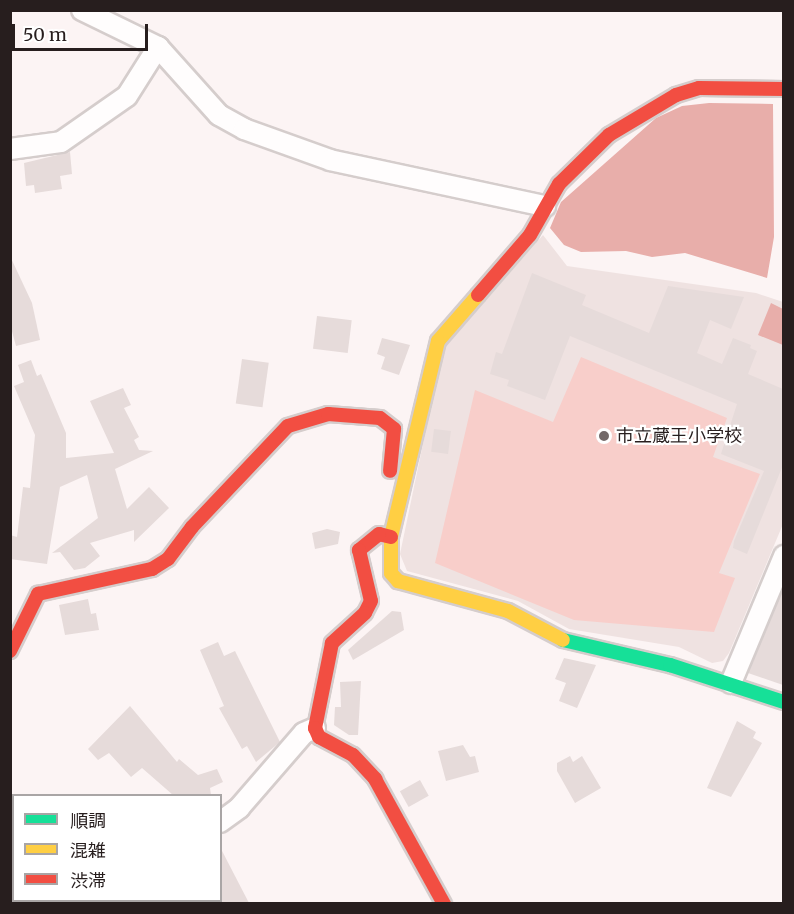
<!DOCTYPE html>
<html>
<head>
<meta charset="utf-8">
<style>
  body { margin:0 }
  #map { position:relative; width:794px; height:914px; overflow:hidden; background:#fcf4f4; font-family:Merriweather,"Noto Sans JP",serif }
  div>[style] { position:absolute }
  [style*='--x'] { left:calc(var(--x)*1px); top:calc(var(--y)*1px); width:calc(var(--w)*1px); rotate:calc(var(--a)*1deg) }
  .built>* { inset:0; background:#efe2e1 }
  .green>* { inset:0; background:#f8ceca }
  .water>* { inset:0; background:#e8aeaa }
  .building>* { inset:0; background:#e6dbda; transform-origin:0 0 }
  .roads { filter:drop-shadow(2px 0 #d5cdcc) drop-shadow(-2px 0 #d5cdcc) drop-shadow(0 2px #d5cdcc) drop-shadow(0 -2px #d5cdcc) }
  .street>* { height:20px; margin:-10px; padding:0 10px; transform-origin:10px; border-radius:10px; background:#fffdfd }
  .fast>* { height:14px; margin:-7px; padding:0 7px; transform-origin:7px; border-radius:7px; background:#16e098 }
  .slow>* { height:14px; margin:-7px; padding:0 7px; transform-origin:7px; border-radius:7px; background:#ffcf43 }
  .jam>* { height:14px; margin:-7px; padding:0 7px; transform-origin:7px; border-radius:7px; background:#f24e42 }
  .dots>* { width:16px; height:16px; translate:-50% -50%; box-sizing:border-box; border:3px solid #fff; border-radius:50% }
  span { translate:-50% -50%; white-space:nowrap; text-align:center; line-height:1.15; -webkit-text-stroke:4.5px #fff; paint-order:stroke }
  .poi-label { font-size:18px; color:#271e1e }
  .left { translate:0 -50%; text-align:left }
  .frame { position:absolute; inset:0; border:12px solid #271e1e; pointer-events:none }
  .legend { position:absolute; left:12px; top:794px; width:210px; height:108px; box-sizing:border-box; background:#fff; border:2px solid #a9a5a5; margin:0; padding:8px 10px; list-style:none; font-size:18px; color:#271e1e }
  .legend li { display:flex; align-items:center; gap:12px; height:30px }
  .legend b { width:30px; border:2px solid #a9a5a5 }
  .scale { position:absolute; left:12px; top:24px; width:136px; height:27px; box-sizing:border-box; border:3px solid #271e1e; border-top:0; padding-left:8px; font-size:18px; line-height:21px; white-space:nowrap; color:#271e1e; -webkit-text-stroke:4px #fff; paint-order:stroke }
</style>
</head>
<body>
<div id="map">
  <div class="built">
    <i style="clip-path:polygon(543px 235px,567px 266px,756px 293px,783px 302px,783px 524px,729px 653px,723px 661px,712px 663px,679px 647px,569px 629px,518px 601px,407px 571px,400px 554px,443px 348px)"></i>
  </div>
  <div class="green">
    <i style="clip-path:polygon(581px 357px,727px 418px,713px 457px,760px 474px,719px 573px,735px 578px,714px 632px,574px 620px,435px 563px,475px 390px,553px 422px)"></i>
  </div>
  <div class="water">
    <i style="clip-path:polygon(709px 103px,773px 104px,774px 237px,767px 278px,685px 253px,652px 257px,626px 251px,581px 252px,564px 245px,550px 228px,561px 202px,656px 118px,682px 106px)"></i>
    <i style="clip-path:polygon(771px 303px,783px 309px,783px 345px,758px 335px)"></i>
  </div>
  <div class="building">
    <i style="clip-path:polygon(70px 152px,72px 174px,60px 176px,62px 189px,35px 193px,34px 185px,26px 186px,24px 163px)"></i>
    <i style="clip-path:polygon(10px 256px,32px 303px,40px 340px,16px 346px,10px 324px)"></i>
    <i style="clip-path:polygon(532px 273px,586px 295px,582px 305px,649px 333px,668px 286px,744px 297px,731px 329px,710px 320px,697px 353px,722px 364px,733px 338px,751px 345px,750px 348px,757px 351px,748px 374px,783px 389px,783px 465px,747px 554px,733px 548px,734px 541px,764px 471px,721px 454px,737px 404px,570px 336px,545px 400px,507px 386px,509px 380px,490px 374px,496px 352px,502px 354px)"></i>
    <i style="left:317px;top:316px;width:35px;height:33px;rotate:7deg"></i>
    <i style="clip-path:polygon(382px 338px,410px 345px,399px 375px,381px 369px,385px 357px,377px 354px)"></i>
    <i style="left:242px;top:359px;width:27px;height:45px;rotate:8deg"></i>
    <i style="clip-path:polygon(31px 360px,37px 376px,41px 374px,66px 433px,66px 458px,114px 453px,90px 401px,123px 388px,131px 405px,124px 408px,139px 437px,134px 440px,139px 450px,153px 451px,115px 469px,127px 509px,149px 487px,169px 508px,134px 542px,134px 530px,90px 543px,100px 556px,85px 568px,74px 570px,60px 552px,52px 553px,98px 518px,87px 475px,60px 487px,47px 564px,10px 559px,10px 535px,17px 537px,23px 487px,30px 488px,35px 435px,14px 386px,24px 382px,18px 365px)"></i>
    <i style="left:434px;top:429px;width:17px;height:23px;rotate:7deg"></i>
    <i style="clip-path:polygon(327px 529px,340px 532px,338px 544px,315px 549px,312px 533px)"></i>
    <i style="clip-path:polygon(783px 588px,783px 685px,748px 673px)"></i>
    <i style="clip-path:polygon(88px 599px,91px 614px,96px 613px,99px 630px,65px 635px,59px 605px)"></i>
    <i style="clip-path:polygon(392px 611px,401px 612px,404px 630px,353px 660px,348px 650px)"></i>
    <i style="clip-path:polygon(218px 642px,224px 656px,235px 651px,280px 742px,256px 762px,247px 746px,242px 749px,219px 708px,224px 706px,200px 650px)"></i>
    <i style="clip-path:polygon(564px 658px,596px 665px,577px 708px,559px 701px,566px 683px,555px 679px)"></i>
    <i style="clip-path:polygon(361px 681px,358px 735px,349px 735px,334px 725px,335px 707px,341px 707px,340px 682px)"></i>
    <i style="clip-path:polygon(130px 706px,177px 762px,179px 759px,198px 775px,217px 769px,223px 782px,210px 788px,211px 795px,173px 795px,142px 768px,131px 777px,109px 753px,98px 760px,88px 749px)"></i>
    <i style="clip-path:polygon(737px 721px,756px 732px,753px 738px,762px 743px,731px 797px,707px 788px)"></i>
    <i style="clip-path:polygon(463px 745px,470px 757px,475px 756px,479px 772px,446px 781px,438px 751px)"></i>
    <i style="clip-path:polygon(570px 756px,573px 762px,582px 756px,601px 788px,575px 803px,557px 771px,557px 763px)"></i>
    <i style="left:420px;top:780px;width:18px;height:23px;rotate:61deg"></i>
    <i style="clip-path:polygon(220px 847px,249px 903px,220px 903px)"></i>
  </div>
  <div class="roads">
    <div class="street">
      <i style="--x:82;--y:10;--w:85;--a:26"></i>
      <i style="--x:158;--y:47;--w:91;--a:48.1"></i>
      <i style="--x:219;--y:115;--w:29;--a:29"></i>
      <i style="--x:244;--y:129;--w:91;--a:19.8"></i>
      <i style="--x:330;--y:160;--w:220;--a:12.1"></i>
      <i style="--x:10;--y:149;--w:51;--a:-7.8"></i>
      <i style="--x:61;--y:142;--w:80;--a:-34.9"></i>
      <i style="--x:127;--y:96;--w:58;--a:-57.7"></i>
      <i style="--x:731;--y:683;--w:138;--a:-67.3"></i>
      <i style="--x:220;--y:822;--w:24;--a:-36"></i>
      <i style="--x:239;--y:808;--w:99;--a:-49.1"></i>
      <i style="--x:304;--y:733;--w:12;--a:-24"></i>
      <i style="--x:183;--y:900;--w:4;--a:63"></i>
      <i style="--x:42;--y:904;--w:4;--a:-63"></i>
    </div>
    <div class="fast">
      <i style="--x:563;--y:640;--w:110;--a:13.2"></i>
      <i style="--x:670;--y:665;--w:120;--a:18"></i>
    </div>
    <div class="slow">
      <i style="--x:478;--y:295;--w:61;--a:131"></i>
      <i style="--x:438;--y:341;--w:202;--a:103.5"></i>
      <i style="--x:391;--y:537;--w:36;--a:90"></i>
      <i style="--x:391;--y:573;--w:11;--a:49"></i>
      <i style="--x:398;--y:581;--w:114;--a:15.3"></i>
      <i style="--x:508;--y:611;--w:62;--a:27.8"></i>
    </div>
    <div class="jam">
      <i style="--x:478;--y:295;--w:79;--a:-49.1"></i>
      <i style="--x:530;--y:235;--w:59;--a:-60.4"></i>
      <i style="--x:559;--y:184;--w:70;--a:-44.4"></i>
      <i style="--x:609;--y:135;--w:78;--a:-30.8"></i>
      <i style="--x:676;--y:95;--w:24;--a:-17"></i>
      <i style="--x:699;--y:88;--w:85;--a:0.7"></i>
      <i style="--x:391;--y:537;--w:12;--a:-166"></i>
      <i style="--x:379;--y:534;--w:26;--a:141"></i>
      <i style="--x:359;--y:550;--w:52;--a:76.8"></i>
      <i style="--x:371;--y:601;--w:13;--a:117"></i>
      <i style="--x:365;--y:613;--w:45;--a:137.7"></i>
      <i style="--x:332;--y:643;--w:87;--a:101.3"></i>
      <i style="--x:315;--y:728;--w:10;--a:66"></i>
      <i style="--x:319;--y:737;--w:38;--a:28"></i>
      <i style="--x:353;--y:755;--w:33;--a:47"></i>
      <i style="--x:375;--y:779;--w:143;--a:61.1"></i>
      <i style="--x:10;--y:651;--w:64;--a:-63.8"></i>
      <i style="--x:38;--y:594;--w:117;--a:-12.4"></i>
      <i style="--x:152;--y:569;--w:19;--a:-32"></i>
      <i style="--x:168;--y:559;--w:40;--a:-53"></i>
      <i style="--x:192;--y:527;--w:139;--a:-46.5"></i>
      <i style="--x:288;--y:426;--w:42;--a:-16.7"></i>
      <i style="--x:328;--y:414;--w:52;--a:4.4"></i>
      <i style="--x:380;--y:418;--w:18;--a:38"></i>
      <i style="--x:394;--y:429;--w:42;--a:95.4"></i>
    </div>
  </div>
  <div class="dots">
    <i style="left:604px;top:436px;background:#726969"></i>
  </div>
  <div class="poi-label">
    <span class="left" style="left:616px;top:436px">市立蔵王小学校</span>
  </div>
  <div class="frame"></div>
  <ul class="legend">
  <li><b style="height:8px;background:#16e098"></b>順調</li>
  <li><b style="height:8px;background:#ffcf43"></b>混雑</li>
  <li><b style="height:8px;background:#f24e42"></b>渋滞</li>
  </ul>
  <div class="scale">50 m</div>
</div>
</body>
</html>
